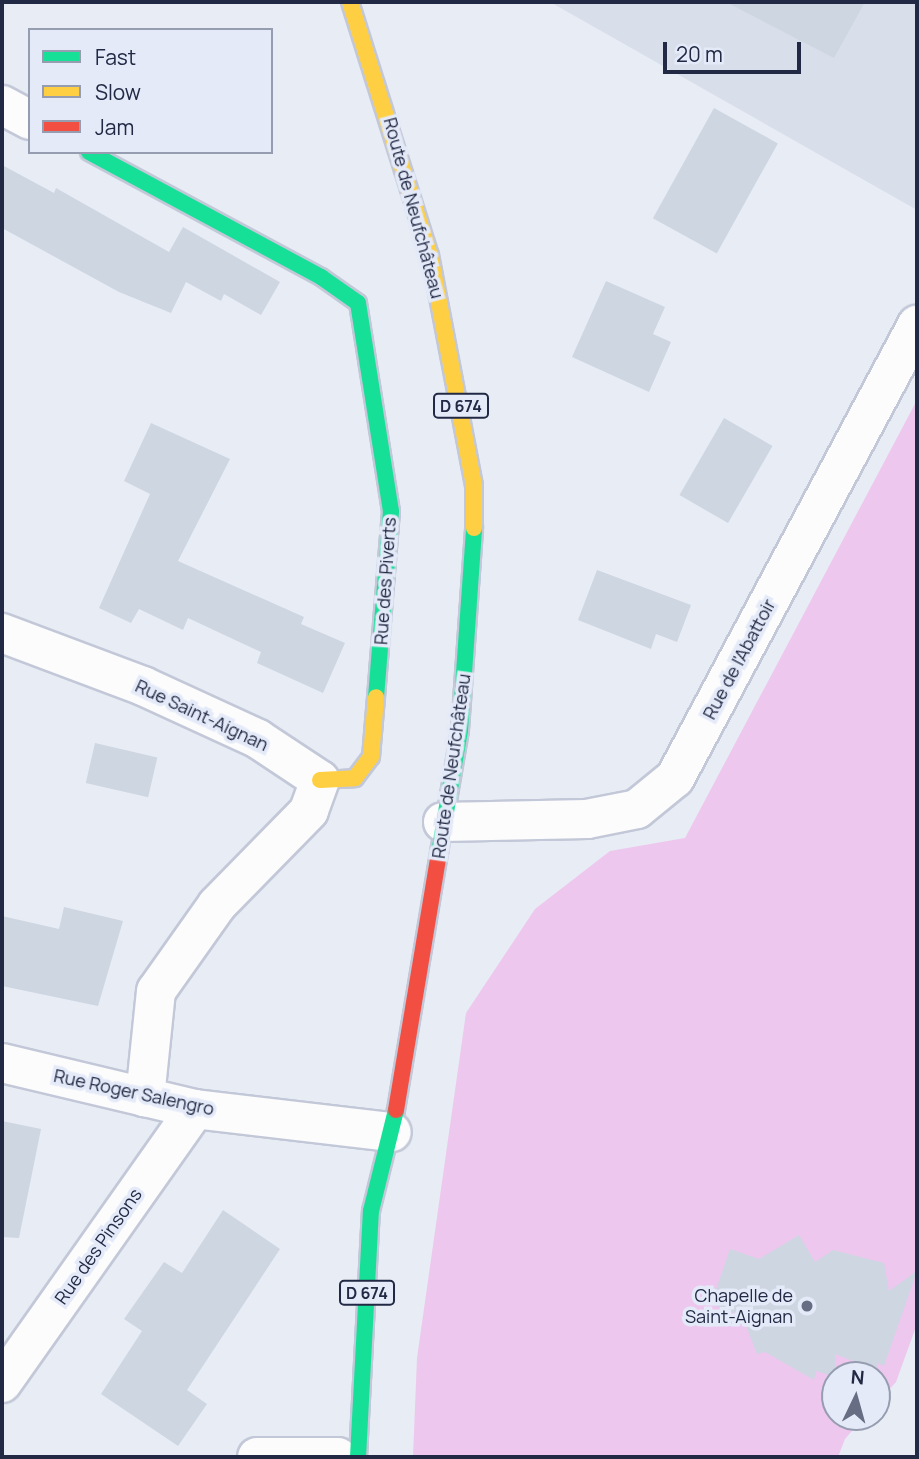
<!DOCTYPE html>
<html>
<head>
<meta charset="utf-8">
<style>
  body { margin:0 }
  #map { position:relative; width:919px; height:1459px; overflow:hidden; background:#e8ecf4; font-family:Manrope,sans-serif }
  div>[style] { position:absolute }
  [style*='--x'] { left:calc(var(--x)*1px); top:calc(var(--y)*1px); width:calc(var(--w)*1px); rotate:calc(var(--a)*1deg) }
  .built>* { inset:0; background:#d9deeb }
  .green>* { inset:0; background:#edc7ee }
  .building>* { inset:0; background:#ced6e2; transform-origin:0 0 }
  .roads { filter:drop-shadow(2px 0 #c3c8d8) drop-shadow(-2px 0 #c3c8d8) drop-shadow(0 2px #c3c8d8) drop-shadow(0 -2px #c3c8d8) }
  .street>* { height:38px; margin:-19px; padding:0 19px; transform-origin:19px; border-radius:19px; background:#fcfcfd }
  .fast>* { height:16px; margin:-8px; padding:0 8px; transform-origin:8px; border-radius:8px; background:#16e098 }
  .slow>* { height:16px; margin:-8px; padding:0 8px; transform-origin:8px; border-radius:8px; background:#ffcf43 }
  .jam>* { height:16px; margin:-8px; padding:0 8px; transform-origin:8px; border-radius:8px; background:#f24e42 }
  .dots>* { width:19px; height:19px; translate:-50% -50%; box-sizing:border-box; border:4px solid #e4eaf8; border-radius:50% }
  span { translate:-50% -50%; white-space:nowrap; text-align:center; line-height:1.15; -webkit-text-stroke:7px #e4eaf8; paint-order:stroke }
  .shield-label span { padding:2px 5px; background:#e4eaf8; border:2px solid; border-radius:5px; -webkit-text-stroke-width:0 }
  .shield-label { font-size:16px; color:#212944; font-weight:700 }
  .street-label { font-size:18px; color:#212944 }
  .poi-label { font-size:18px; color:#212944 }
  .right { translate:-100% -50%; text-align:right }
  .frame { position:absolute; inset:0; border:4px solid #212944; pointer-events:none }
  .legend { position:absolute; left:28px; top:28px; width:245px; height:126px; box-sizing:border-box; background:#e4eaf8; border:2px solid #969db0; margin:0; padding:9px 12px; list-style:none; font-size:21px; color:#212944 }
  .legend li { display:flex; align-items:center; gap:14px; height:35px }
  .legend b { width:35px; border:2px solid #969db0 }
  .north { position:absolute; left:821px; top:1361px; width:70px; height:70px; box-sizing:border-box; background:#e4eaf8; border:2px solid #969db0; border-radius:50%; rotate:5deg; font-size:19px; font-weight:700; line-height:28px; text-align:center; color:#212944 }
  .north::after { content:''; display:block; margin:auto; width:24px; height:32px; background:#676d82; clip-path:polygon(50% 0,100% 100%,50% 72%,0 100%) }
  .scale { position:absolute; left:663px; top:42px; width:138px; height:32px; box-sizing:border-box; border:4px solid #212944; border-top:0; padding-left:9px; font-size:21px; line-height:24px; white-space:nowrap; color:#212944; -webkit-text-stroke:5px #e4eaf8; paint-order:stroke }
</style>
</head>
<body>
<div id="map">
  <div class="built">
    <i style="clip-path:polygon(550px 2px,917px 2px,917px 210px)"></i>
  </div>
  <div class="green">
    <i style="clip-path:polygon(917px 400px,917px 1324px,896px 1382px,877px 1403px,877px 1375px,835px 1375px,835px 1417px,864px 1417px,845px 1439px,838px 1457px,413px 1457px,417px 1358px,466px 1013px,535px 909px,610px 851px,685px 838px)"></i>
  </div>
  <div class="building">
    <i style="clip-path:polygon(726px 2px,865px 2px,834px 58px)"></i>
    <i style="left:714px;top:108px;width:73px;height:126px;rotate:29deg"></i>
    <i style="clip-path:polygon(2px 165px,54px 193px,56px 188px,169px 252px,183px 227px,280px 282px,261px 315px,224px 294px,221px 301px,186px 282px,171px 313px,119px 292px,2px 228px)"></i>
    <i style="clip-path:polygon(606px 281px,665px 307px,653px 334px,671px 342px,649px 392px,572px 357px)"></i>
    <i style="left:724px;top:418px;width:56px;height:89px;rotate:30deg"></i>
    <i style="clip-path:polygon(151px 423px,230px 459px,178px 561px,304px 617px,301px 624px,345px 643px,323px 693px,257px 663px,261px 652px,188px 618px,183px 630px,139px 609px,131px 623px,99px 608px,150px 494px,124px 481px)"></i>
    <i style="clip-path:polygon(597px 570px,691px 605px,677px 642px,656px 634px,651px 649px,578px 620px)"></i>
    <i style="left:95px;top:743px;width:64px;height:41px;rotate:13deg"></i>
    <i style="clip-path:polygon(64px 907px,123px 921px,98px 1006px,2px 986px,2px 916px,59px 929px)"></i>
    <i style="clip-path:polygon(2px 1121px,41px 1129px,19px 1238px,2px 1237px)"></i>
    <i style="clip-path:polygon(223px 1210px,280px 1249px,187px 1390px,207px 1404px,178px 1446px,101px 1394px,142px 1331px,124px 1319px,164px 1262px,182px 1273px)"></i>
    <i style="clip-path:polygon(799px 1235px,815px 1262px,833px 1250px,884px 1263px,889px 1291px,917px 1271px,884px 1366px,878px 1363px,876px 1370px,835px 1354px,835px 1377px,816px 1371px,814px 1380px,765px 1352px,757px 1354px,742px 1316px,711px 1304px,730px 1249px,759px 1259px)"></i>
  </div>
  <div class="roads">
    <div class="street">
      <i style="--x:2;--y:105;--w:32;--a:28"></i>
      <i style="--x:2;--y:633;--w:151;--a:20.6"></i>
      <i style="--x:143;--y:686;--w:127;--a:24.7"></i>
      <i style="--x:258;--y:739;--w:74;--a:33.5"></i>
      <i style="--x:320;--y:780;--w:33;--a:110"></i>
      <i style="--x:309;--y:811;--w:132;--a:134.4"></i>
      <i style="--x:217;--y:905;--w:105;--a:125.3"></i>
      <i style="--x:156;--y:991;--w:107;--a:95.9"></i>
      <i style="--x:443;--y:822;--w:144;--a:-1.2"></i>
      <i style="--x:587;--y:819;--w:51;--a:-11.3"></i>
      <i style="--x:637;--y:809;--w:49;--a:-39.2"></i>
      <i style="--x:675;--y:778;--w:514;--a:-61.89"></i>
      <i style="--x:2;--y:1063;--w:198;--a:13.4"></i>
      <i style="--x:195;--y:1109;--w:198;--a:6.7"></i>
      <i style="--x:2;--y:1383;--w:335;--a:-54.8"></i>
      <i style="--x:257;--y:1457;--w:81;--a:0"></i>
    </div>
    <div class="fast">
      <i style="--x:89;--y:152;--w:264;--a:28.3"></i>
      <i style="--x:321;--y:277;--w:45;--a:35.1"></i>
      <i style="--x:358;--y:303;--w:211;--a:81"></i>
      <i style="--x:391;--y:511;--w:187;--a:94.6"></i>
      <i style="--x:439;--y:853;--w:125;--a:-80.3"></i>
      <i style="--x:460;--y:730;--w:202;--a:-86"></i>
      <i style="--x:358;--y:1457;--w:246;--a:-87"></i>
      <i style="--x:371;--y:1211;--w:104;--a:-76.1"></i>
    </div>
    <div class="slow">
      <i style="--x:350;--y:2;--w:265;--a:72.5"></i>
      <i style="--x:430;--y:255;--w:235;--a:79.2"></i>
      <i style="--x:474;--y:486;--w:42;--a:90"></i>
      <i style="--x:320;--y:780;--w:35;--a:-3"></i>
      <i style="--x:355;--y:778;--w:26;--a:-53"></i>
      <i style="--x:371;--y:757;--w:60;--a:-85.2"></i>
    </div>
    <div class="jam">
      <i style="--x:396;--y:1110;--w:261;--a:-80.5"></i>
    </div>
  </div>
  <div class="dots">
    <i style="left:807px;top:1306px;background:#676d82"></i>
  </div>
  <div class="shield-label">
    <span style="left:461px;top:406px">D 674</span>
    <span style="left:367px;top:1293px">D 674</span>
  </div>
  <div class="street-label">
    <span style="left:414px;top:208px;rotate:75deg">Route de Neufchâteau</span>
    <span style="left:385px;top:581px;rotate:-86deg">Rue des Piverts</span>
    <span style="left:739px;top:659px;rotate:-62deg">Rue de l'Abattoir</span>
    <span style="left:202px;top:715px;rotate:25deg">Rue Saint-Aignan</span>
    <span style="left:451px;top:766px;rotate:-82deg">Route de Neufchâteau</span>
    <span style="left:134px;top:1092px;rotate:12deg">Rue Roger Salengro</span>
    <span style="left:98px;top:1246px;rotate:-55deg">Rue des Pinsons</span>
  </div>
  <div class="poi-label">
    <span class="right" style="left:793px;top:1306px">Chapelle de<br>Saint-Aignan</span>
  </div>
  <div class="frame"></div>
  <ul class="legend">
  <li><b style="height:9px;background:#16e098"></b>Fast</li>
  <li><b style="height:9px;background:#ffcf43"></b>Slow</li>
  <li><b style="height:9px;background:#f24e42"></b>Jam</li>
  </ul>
  <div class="north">N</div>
  <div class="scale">20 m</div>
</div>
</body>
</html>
